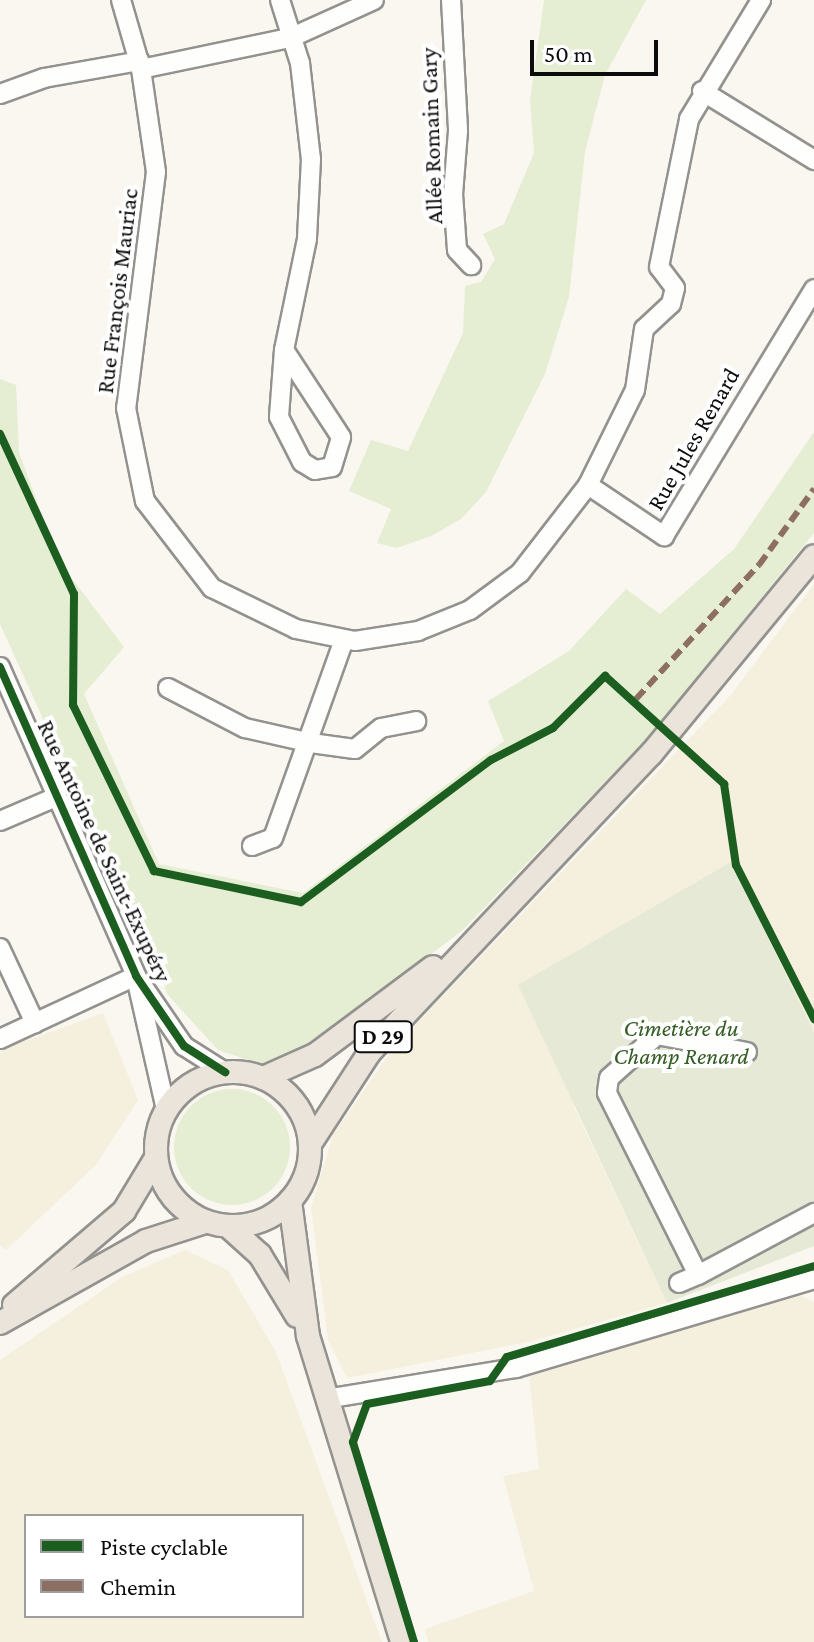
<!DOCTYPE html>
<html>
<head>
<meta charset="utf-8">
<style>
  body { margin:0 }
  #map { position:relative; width:814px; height:1642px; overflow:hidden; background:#faf7f0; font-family:"Crimson Pro",serif }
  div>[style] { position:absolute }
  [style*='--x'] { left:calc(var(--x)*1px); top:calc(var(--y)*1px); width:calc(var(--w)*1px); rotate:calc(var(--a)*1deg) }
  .farmland>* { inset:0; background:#f5f0de }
  .green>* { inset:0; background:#e5edd3 }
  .round { border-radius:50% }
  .cemetery>* { inset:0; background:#e6e9d6 }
  .roads { filter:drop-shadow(2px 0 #93928f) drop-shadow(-2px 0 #93928f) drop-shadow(0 2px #93928f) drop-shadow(0 -2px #93928f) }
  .minor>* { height:18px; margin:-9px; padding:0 9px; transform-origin:9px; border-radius:9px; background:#fefefd }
  .major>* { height:22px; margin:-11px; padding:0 11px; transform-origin:11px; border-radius:11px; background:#eae4da }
  .major>.ring { margin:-11px; padding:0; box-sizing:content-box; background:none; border:22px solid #eae4da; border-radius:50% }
  .quiet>* { height:6px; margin-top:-3px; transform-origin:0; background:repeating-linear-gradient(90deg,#8d6e63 0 12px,transparent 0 18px) }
  .cycleway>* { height:8px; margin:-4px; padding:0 4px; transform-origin:4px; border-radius:4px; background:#1b5e20 }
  span { translate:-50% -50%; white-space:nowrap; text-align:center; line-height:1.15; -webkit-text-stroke:8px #fff; paint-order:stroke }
  .shield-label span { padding:2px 6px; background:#fff; border:2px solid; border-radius:6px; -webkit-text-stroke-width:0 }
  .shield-label { font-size:22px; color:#0c0c0c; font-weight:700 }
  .street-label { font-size:24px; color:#0c0c0c }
  .park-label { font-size:24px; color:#345d24; font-style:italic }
  .legend { position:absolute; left:24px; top:1514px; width:280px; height:104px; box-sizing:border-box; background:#fff; border:2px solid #9e9e9e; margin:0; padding:10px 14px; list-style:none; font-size:24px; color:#0c0c0c }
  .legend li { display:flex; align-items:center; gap:16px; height:40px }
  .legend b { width:40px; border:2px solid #9e9e9e }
  .scale { position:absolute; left:530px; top:40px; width:128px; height:36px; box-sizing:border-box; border:4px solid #0c0c0c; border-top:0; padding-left:10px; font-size:24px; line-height:28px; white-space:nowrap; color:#0c0c0c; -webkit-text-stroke:6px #fff; paint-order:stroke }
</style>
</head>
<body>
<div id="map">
  <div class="farmland">
    <i style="clip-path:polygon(814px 584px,814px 1032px,730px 862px,574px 1107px,667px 1303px,533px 1341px,347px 1378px,328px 1340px,311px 1208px,333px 1135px,394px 1047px,729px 697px)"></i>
    <i style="clip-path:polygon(103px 1013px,138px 1100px,96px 1165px,6px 1250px,0 1245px,0 1050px)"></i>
    <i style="clip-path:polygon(evenodd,185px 1250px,228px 1270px,276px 1352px,382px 1642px,0 1642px,0 1360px,122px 1277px,185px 1250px,26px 1516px,302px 1516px,302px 1616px,26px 1616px,26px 1516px)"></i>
    <i style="clip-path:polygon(799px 1295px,814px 1302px,814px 1642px,428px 1642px,425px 1629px,534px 1591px,503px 1476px,539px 1469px,529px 1376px)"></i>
  </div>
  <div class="green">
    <i style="clip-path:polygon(544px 0,646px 0,605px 75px,585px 152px,569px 297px,545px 374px,486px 492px,461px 519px,431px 536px,397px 548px,377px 543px,391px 509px,349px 491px,371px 440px,408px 451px,463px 333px,465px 286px,481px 282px,495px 259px,483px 234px,504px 224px,534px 153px,530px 101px)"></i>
    <i style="clip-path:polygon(0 379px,16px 385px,19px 452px,58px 560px,124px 647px,84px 694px,159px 864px,303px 893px,504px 741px,488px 701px,569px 651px,626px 589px,660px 614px,734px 549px,814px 432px,814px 533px,650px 735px,464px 929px,302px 1053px,267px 1066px,218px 1050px,168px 995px,0 624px)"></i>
    <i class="round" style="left:174px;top:1089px;width:116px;height:116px"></i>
  </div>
  <div class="cemetery">
    <i style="clip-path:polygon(731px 862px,814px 1032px,814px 1246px,667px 1303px,518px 985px)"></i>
  </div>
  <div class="roads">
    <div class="minor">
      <i style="--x:121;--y:0;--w:72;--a:73.8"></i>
      <i style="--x:141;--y:69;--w:104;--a:81.7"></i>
      <i style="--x:156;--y:172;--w:238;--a:97.2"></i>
      <i style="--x:126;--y:408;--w:95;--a:78.5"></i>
      <i style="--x:145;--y:501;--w:110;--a:52.4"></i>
      <i style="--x:212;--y:588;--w:93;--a:26"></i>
      <i style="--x:296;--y:629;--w:60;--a:11.5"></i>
      <i style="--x:355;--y:641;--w:64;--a:-9"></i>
      <i style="--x:418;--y:631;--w:56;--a:-22"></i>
      <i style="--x:470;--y:610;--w:62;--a:-36.5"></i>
      <i style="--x:520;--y:573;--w:111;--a:-52.3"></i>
      <i style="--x:588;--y:485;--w:106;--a:-63.7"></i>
      <i style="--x:635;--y:390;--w:62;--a:-81.6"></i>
      <i style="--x:644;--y:329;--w:37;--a:-43"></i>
      <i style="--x:671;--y:304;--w:16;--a:-76"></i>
      <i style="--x:675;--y:288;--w:26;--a:-127"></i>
      <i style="--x:659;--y:267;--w:151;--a:-78.5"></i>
      <i style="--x:689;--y:119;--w:139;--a:-58.8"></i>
      <i style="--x:280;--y:0;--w:66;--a:72.4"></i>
      <i style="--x:300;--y:63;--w:97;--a:83.5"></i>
      <i style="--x:311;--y:159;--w:80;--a:92.9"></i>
      <i style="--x:307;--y:239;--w:113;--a:101.7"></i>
      <i style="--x:284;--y:350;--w:67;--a:94.3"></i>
      <i style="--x:279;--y:417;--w:51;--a:62.9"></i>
      <i style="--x:302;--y:462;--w:15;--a:32"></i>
      <i style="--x:315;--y:470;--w:17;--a:-10"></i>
      <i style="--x:332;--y:467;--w:31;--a:-73"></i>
      <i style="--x:341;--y:437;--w:104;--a:-123.2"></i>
      <i style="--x:451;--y:0;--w:131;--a:86.9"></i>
      <i style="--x:458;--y:131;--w:63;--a:94.5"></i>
      <i style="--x:453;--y:194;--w:56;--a:85.9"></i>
      <i style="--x:457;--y:250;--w:21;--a:47"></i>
      <i style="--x:141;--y:69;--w:152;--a:-11.8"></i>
      <i style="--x:290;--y:38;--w:92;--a:-24.3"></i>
      <i style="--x:702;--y:91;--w:132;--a:31.6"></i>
      <i style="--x:0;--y:94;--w:47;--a:-20"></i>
      <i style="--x:44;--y:78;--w:97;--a:-10.1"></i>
      <i style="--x:588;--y:485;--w:92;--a:33.9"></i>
      <i style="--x:664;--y:536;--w:289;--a:-58.7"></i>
      <i style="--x:0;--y:667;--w:338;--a:66.2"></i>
      <i style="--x:136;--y:976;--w:85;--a:55.6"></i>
      <i style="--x:184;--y:1046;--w:49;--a:32.4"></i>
      <i style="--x:168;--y:688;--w:87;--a:27.5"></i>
      <i style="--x:245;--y:728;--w:68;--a:12.8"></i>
      <i style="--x:311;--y:743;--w:44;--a:7.8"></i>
      <i style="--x:355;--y:749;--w:33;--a:-39"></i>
      <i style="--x:381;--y:728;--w:36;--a:-11"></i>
      <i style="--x:0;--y:821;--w:61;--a:-23.2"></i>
      <i style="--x:252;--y:846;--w:22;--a:-21"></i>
      <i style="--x:273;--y:838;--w:210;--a:-70.3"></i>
      <i style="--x:0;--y:948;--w:83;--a:65"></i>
      <i style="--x:137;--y:982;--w:131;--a:77.2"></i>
      <i style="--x:0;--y:1039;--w:150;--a:-24.9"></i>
      <i style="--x:747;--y:1052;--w:92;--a:-169.3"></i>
      <i style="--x:657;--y:1035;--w:64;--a:138.1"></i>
      <i style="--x:609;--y:1078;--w:15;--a:98"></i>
      <i style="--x:607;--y:1093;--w:203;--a:63.4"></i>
      <i style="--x:698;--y:1275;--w:132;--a:-28.1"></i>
      <i style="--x:679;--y:1283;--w:21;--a:-23"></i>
      <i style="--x:326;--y:1399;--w:193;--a:-9.3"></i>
      <i style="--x:516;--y:1368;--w:311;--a:-16.6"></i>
    </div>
    <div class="major">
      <i class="ring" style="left:156px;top:1072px;width:132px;height:132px"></i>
      <i style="--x:263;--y:1078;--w:57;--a:-23.9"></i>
      <i style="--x:315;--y:1055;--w:147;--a:-36.7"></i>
      <i style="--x:310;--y:1144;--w:108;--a:-57"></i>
      <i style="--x:369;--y:1053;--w:411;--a:-46.7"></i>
      <i style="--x:651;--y:754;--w:256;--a:-50.5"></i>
      <i style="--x:290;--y:1201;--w:136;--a:82.4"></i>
      <i style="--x:308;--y:1336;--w:320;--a:72.9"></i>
      <i style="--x:228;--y:1226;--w:43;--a:42.2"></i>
      <i style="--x:260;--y:1255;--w:71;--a:58.8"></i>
      <i style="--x:14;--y:1305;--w:145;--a:-40.5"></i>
      <i style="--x:124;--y:1211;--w:62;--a:-58.9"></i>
      <i style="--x:0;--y:1323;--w:167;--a:-29.3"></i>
      <i style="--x:146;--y:1241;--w:62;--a:-17.9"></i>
    </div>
  </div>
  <div class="quiet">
    <i style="--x:636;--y:699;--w:182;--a:-47.5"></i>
    <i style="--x:759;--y:565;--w:94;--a:-54.1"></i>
  </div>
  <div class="cycleway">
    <i style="--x:0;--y:434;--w:176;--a:65.2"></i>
    <i style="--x:74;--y:594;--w:111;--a:90.5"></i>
    <i style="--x:73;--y:705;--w:185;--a:64"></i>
    <i style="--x:154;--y:871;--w:150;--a:11.9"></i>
    <i style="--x:301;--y:902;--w:237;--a:-36.8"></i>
    <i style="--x:491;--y:760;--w:70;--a:-27.3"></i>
    <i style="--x:553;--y:728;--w:74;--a:-45"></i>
    <i style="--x:605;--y:676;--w:161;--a:42.2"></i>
    <i style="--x:724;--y:784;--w:82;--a:81.6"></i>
    <i style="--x:736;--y:865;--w:173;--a:63.1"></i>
    <i style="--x:0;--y:667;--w:338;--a:66.2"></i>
    <i style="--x:136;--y:976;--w:85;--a:55.6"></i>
    <i style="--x:184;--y:1046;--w:49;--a:32.4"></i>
    <i style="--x:414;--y:1642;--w:209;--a:-107"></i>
    <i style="--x:353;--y:1442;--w:40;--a:-69.8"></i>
    <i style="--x:367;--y:1404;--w:125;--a:-10.6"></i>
    <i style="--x:490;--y:1381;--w:29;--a:-55"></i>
    <i style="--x:507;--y:1357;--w:320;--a:-16.5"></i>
  </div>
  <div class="shield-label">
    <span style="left:383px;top:1037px">D 29</span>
  </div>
  <div class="street-label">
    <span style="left:431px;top:136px;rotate:-92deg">Allée Romain Gary</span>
    <span style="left:117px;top:291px;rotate:-83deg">Rue François Mauriac</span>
    <span style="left:693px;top:439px;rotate:-60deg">Rue Jules Renard</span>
    <span style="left:105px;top:851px;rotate:65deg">Rue Antoine de Saint-Exupéry</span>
  </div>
  <div class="park-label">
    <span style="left:681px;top:1042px">Cimetière du<br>Champ Renard</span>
  </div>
  <ul class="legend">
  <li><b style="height:10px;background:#1b5e20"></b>Piste cyclable</li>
  <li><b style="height:10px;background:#8d6e63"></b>Chemin</li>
  </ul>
  <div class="scale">50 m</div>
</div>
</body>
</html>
